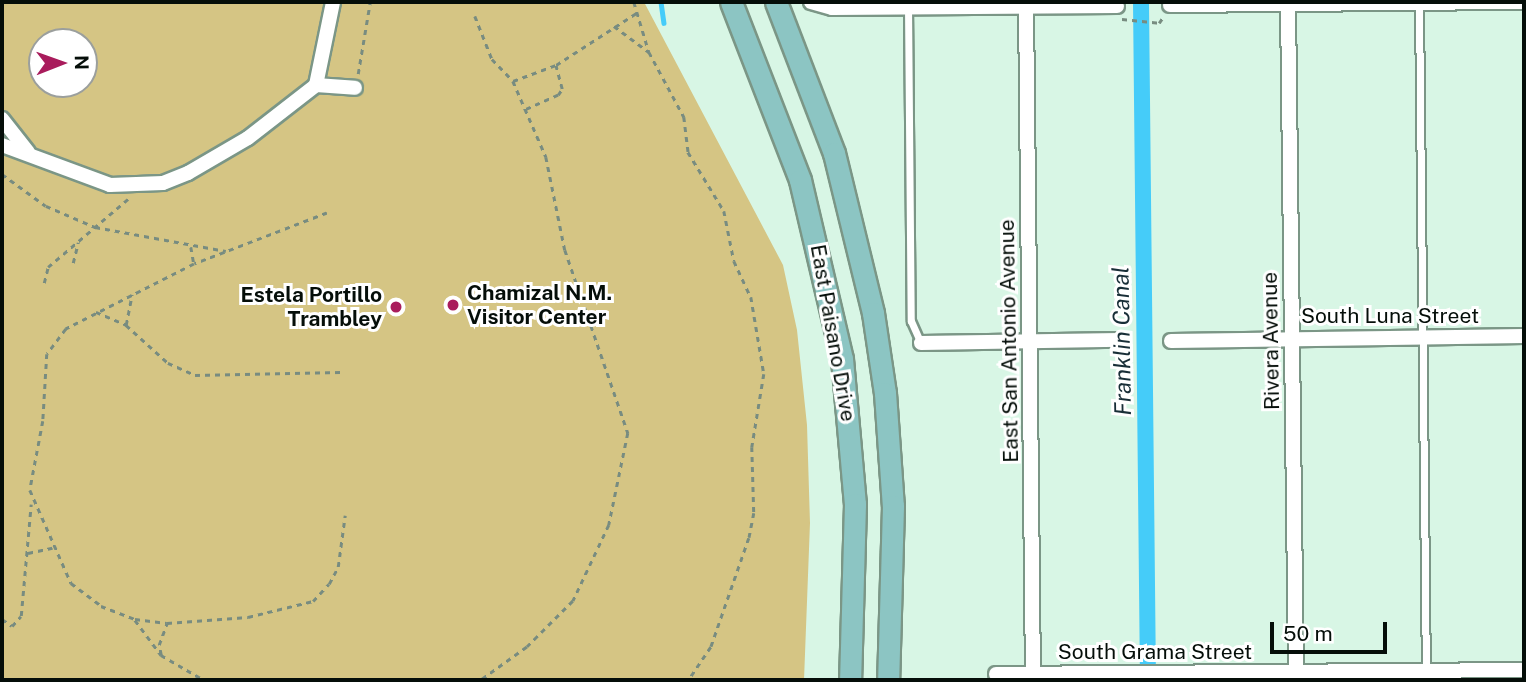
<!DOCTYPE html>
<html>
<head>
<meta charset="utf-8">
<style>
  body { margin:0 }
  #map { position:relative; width:1526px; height:682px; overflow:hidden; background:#d8f6e5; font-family:"Public Sans",sans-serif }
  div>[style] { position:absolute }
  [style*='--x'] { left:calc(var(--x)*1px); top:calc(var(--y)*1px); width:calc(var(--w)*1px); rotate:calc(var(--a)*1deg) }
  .green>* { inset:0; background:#d5c584 }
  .stream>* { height:4.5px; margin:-2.25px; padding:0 2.25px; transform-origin:2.25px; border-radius:2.25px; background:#45ccf9 }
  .canal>* { height:16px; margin:-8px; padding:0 8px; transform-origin:8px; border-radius:8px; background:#45ccf9 }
  .path>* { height:2.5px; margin-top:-1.25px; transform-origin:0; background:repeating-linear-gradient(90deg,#788c80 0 5px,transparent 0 10px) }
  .roads { filter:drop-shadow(2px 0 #7b9686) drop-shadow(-2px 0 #7b9686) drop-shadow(0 2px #7b9686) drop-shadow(0 -2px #7b9686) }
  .service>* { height:7px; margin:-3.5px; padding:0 3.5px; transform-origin:3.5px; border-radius:3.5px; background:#fff }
  .minor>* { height:14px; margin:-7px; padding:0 7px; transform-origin:7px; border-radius:7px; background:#fff }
  .primary>* { height:21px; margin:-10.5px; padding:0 10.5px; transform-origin:10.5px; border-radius:10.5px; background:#8cc5c3 }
  .dots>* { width:19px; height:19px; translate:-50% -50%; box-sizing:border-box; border:4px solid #fff; border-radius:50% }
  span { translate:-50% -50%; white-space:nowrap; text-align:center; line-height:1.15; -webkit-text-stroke:6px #fff; paint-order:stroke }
  .poi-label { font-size:21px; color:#050e09; font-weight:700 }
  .left { translate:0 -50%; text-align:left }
  .right { translate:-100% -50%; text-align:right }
  .street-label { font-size:21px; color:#050e09 }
  .water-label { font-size:23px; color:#182e37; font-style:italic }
  .frame { position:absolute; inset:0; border:4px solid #050e09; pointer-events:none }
  .north { position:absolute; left:28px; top:28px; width:70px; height:70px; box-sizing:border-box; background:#fff; border:2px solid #9b9f9d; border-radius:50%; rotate:89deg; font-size:19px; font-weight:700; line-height:28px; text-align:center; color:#050e09 }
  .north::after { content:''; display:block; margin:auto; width:24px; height:32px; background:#a91c5c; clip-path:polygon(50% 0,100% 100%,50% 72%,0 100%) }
  .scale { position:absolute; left:1270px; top:622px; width:117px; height:32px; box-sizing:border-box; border:4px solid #050e09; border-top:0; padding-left:9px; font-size:21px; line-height:24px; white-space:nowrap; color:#050e09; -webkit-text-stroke:5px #fff; paint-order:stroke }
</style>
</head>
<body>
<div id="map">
  <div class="green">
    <i style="clip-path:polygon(evenodd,2px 2px,644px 2px,783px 265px,797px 330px,807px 425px,810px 523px,804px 680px,2px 680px,2px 2px,42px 42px,84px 42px,84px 84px,42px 84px,42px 42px)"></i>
  </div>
  <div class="stream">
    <i style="--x:661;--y:2;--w:21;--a:82"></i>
  </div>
  <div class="canal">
    <i style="--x:1141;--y:2;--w:678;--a:89.41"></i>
  </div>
  <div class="path">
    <i style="--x:634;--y:2;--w:52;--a:73.3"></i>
    <i style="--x:649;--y:52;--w:74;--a:61.7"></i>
    <i style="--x:684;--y:117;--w:35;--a:83"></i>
    <i style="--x:688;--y:152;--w:69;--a:58.6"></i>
    <i style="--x:724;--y:211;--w:51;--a:78.7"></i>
    <i style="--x:734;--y:261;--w:40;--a:65"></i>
    <i style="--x:751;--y:297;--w:78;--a:80.4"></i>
    <i style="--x:764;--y:374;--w:74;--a:99.3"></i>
    <i style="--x:752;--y:447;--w:66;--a:88.3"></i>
    <i style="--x:754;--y:513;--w:25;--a:101"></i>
    <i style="--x:749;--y:538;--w:115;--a:109.2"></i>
    <i style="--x:711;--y:647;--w:40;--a:124"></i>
    <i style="--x:475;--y:16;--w:46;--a:68.4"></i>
    <i style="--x:492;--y:59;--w:30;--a:46"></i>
    <i style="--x:513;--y:81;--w:83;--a:66.5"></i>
    <i style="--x:546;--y:157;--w:95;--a:78.5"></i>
    <i style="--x:565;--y:250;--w:194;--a:71"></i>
    <i style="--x:628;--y:433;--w:94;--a:101.7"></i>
    <i style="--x:609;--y:525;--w:84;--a:115.3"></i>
    <i style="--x:573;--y:601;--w:65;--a:135"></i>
    <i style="--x:527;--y:647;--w:57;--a:144.3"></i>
    <i style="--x:1122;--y:19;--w:37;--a:6"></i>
    <i style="--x:1159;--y:23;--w:7;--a:-56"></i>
    <i style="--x:614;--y:26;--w:44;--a:36.6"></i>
    <i style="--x:358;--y:74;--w:73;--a:-80.5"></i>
    <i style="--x:513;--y:81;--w:46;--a:-20.4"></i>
    <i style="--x:556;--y:65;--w:98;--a:-32.9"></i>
    <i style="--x:526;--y:109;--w:35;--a:-24"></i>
    <i style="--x:558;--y:95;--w:7;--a:-56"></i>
    <i style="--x:562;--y:89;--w:24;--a:-105"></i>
    <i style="--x:2;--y:174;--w:54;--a:36"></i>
    <i style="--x:46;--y:206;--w:53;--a:23.2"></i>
    <i style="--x:95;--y:227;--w:133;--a:10.4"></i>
    <i style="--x:327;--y:213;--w:142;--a:159"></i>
    <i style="--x:194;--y:264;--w:144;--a:153.1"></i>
    <i style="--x:66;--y:329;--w:31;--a:127"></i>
    <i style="--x:47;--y:354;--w:67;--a:93.4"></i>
    <i style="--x:43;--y:421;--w:70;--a:100.7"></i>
    <i style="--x:30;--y:490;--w:102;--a:66.2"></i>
    <i style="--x:71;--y:583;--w:38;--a:37"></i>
    <i style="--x:101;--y:606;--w:36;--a:21"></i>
    <i style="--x:135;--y:619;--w:32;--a:7"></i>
    <i style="--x:167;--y:623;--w:81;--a:-4.2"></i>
    <i style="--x:248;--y:617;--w:67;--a:-13.8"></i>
    <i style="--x:313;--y:601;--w:23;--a:-47"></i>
    <i style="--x:329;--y:584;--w:19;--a:-62"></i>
    <i style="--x:338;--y:567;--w:52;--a:-82.3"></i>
    <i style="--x:191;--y:247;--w:17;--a:80"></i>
    <i style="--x:73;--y:263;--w:21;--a:-76"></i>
    <i style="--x:44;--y:283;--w:16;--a:-76"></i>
    <i style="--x:48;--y:267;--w:105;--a:-40.4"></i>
    <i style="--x:96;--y:312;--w:33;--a:23"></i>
    <i style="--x:126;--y:325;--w:57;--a:42.1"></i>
    <i style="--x:168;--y:363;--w:30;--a:24"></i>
    <i style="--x:195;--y:375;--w:146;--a:-1.2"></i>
    <i style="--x:126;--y:325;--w:31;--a:-79"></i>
    <i style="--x:28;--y:553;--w:25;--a:-12"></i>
    <i style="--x:2;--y:619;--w:12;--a:35"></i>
    <i style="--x:12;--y:626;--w:13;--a:-48"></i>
    <i style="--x:21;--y:616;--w:112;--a:-84.9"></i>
    <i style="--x:135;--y:620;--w:44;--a:53.4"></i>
    <i style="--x:161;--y:655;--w:50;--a:30.2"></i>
    <i style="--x:161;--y:655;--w:10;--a:-101"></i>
    <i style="--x:159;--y:645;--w:23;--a:-70"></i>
  </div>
  <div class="roads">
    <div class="service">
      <i style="--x:1419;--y:2;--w:678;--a:89.41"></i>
      <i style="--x:908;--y:6;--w:315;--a:89.5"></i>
      <i style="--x:911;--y:321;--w:24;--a:66"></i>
    </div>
    <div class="minor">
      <i style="--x:811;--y:2;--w:22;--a:16"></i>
      <i style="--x:832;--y:8;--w:285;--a:-0.4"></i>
      <i style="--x:1026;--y:2;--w:678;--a:89.41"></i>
      <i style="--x:1288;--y:2;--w:678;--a:89.32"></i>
      <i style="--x:1170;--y:5;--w:354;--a:-0.5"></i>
      <i style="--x:316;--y:85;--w:39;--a:4"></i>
      <i style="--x:2;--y:119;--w:42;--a:51.8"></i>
      <i style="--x:2;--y:145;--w:115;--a:20.3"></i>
      <i style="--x:110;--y:185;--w:53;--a:-2.2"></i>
      <i style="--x:163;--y:183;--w:27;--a:-22"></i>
      <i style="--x:188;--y:173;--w:69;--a:-30.3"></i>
      <i style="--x:248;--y:138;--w:86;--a:-37.9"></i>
      <i style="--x:316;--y:85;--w:85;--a:-78.4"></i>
      <i style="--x:1171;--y:341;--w:353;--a:-0.8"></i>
      <i style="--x:921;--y:343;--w:199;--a:-0.9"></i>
      <i style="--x:996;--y:674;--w:528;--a:-0.43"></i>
    </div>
    <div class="primary">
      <i style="--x:731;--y:2;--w:191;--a:68.8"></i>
      <i style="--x:800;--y:180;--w:184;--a:76.8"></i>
      <i style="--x:842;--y:359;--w:146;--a:84.9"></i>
      <i style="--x:855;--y:504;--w:176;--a:91.6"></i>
      <i style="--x:776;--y:2;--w:162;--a:69"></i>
      <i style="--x:834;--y:153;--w:165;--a:76.3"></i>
      <i style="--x:873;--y:313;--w:81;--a:81.5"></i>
      <i style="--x:885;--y:393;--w:113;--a:86"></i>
      <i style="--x:893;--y:506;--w:174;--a:91.6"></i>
    </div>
  </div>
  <div class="dots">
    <i style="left:453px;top:305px;background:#a91c5c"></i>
    <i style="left:396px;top:307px;background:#a91c5c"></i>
  </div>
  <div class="poi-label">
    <span class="left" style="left:467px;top:305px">Chamizal N.M.<br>Visitor Center</span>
    <span class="right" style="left:382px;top:307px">Estela Portillo<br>Trambley</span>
  </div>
  <div class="street-label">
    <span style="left:1390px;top:316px">South Luna Street</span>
    <span style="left:833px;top:333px;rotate:80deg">East Paisano Drive</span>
    <span style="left:1009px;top:341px;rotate:-91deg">East San Antonio Avenue</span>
    <span style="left:1271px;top:341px;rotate:-91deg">Rivera Avenue</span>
    <span style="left:1155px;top:652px">South Grama Street</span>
  </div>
  <div class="water-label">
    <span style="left:1122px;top:341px;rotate:-91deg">Franklin Canal</span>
  </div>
  <div class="frame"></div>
  <div class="north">N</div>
  <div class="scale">50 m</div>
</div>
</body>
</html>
